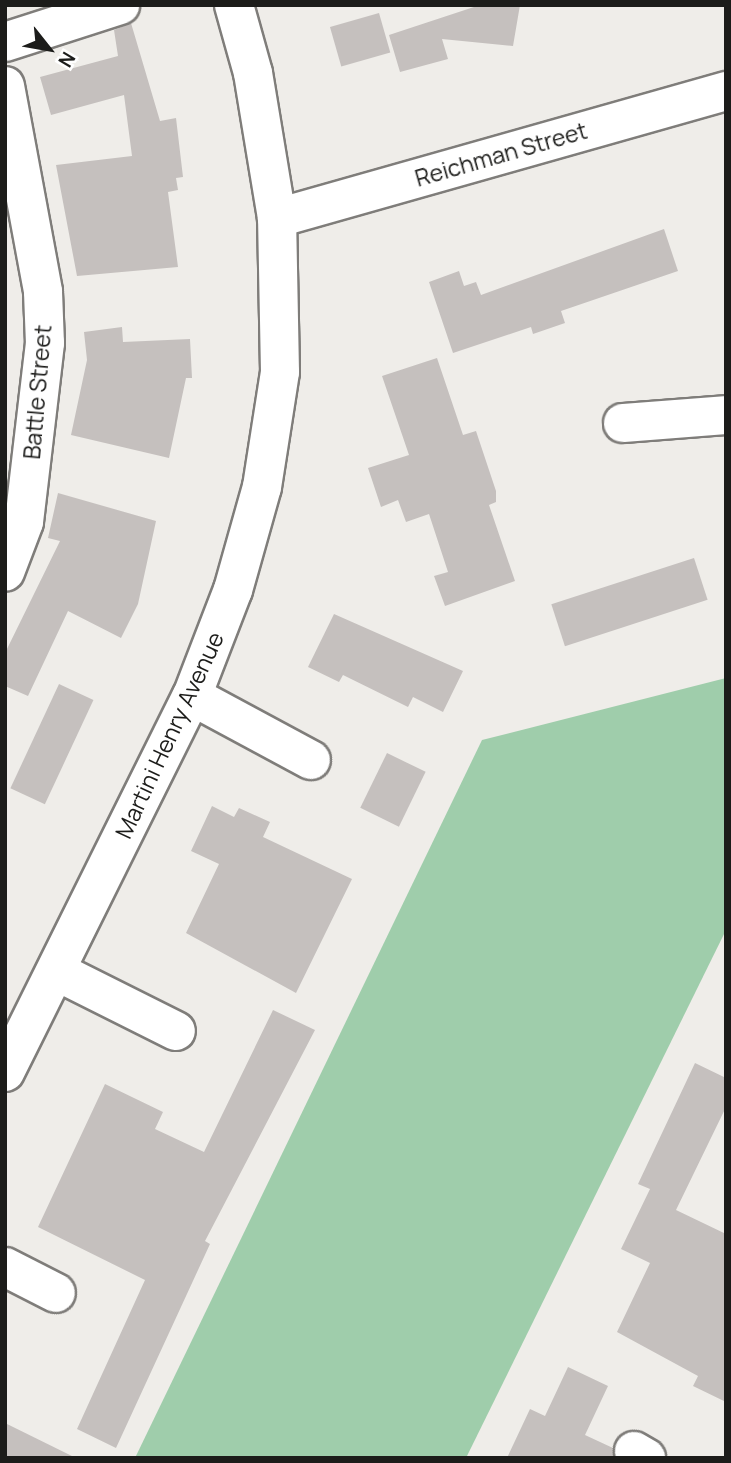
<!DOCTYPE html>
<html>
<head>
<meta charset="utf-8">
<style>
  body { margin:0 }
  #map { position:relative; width:731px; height:1463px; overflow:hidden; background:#efede9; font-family:Manrope,sans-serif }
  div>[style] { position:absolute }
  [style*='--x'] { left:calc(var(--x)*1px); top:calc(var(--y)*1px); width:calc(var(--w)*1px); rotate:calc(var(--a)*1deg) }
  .green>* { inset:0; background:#9fcdab }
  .building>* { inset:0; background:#c5c0be; transform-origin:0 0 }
  .roads { filter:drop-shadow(2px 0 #7f7d7a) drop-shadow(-2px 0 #7f7d7a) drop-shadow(0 2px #7f7d7a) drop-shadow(0 -2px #7f7d7a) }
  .street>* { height:38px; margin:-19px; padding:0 19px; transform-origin:19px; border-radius:19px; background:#fff }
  span { translate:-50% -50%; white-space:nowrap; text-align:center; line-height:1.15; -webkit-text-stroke:5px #fff; paint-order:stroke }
  .street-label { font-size:23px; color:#1c1c1a }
  .frame { position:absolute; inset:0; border:7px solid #1c1c1a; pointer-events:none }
  .north { position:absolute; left:14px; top:14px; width:70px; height:70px; -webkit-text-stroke:5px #fff; paint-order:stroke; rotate:121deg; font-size:19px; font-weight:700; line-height:28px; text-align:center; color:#1c1c1a }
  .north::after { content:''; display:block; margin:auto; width:24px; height:32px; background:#1c1c1a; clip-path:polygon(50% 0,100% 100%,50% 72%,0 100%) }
</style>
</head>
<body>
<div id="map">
  <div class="green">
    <i style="clip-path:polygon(726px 678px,726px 930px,466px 1458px,135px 1458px,482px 740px)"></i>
  </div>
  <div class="building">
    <i style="clip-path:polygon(480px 5px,520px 5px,513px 46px,442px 39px,448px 59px,400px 72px,389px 35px)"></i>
    <i style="left:379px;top:13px;width:41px;height:51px;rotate:74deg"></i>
    <i style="clip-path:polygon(131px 23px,160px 121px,176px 118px,183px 177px,176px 178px,178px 190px,168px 192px,178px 267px,77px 276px,56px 165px,132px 156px,124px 95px,51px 115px,40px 77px,118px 56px,114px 30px)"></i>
    <i style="clip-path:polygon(664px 229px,678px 271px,561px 311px,565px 323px,533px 334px,531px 327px,453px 353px,429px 282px,459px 271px,464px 286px,476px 282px,481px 295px)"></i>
    <i style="clip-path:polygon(122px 327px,123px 342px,190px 339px,192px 378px,186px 378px,169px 458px,71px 435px,87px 360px,84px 332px)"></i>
    <i style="clip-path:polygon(437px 358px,463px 435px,476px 431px,496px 491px,496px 502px,489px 505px,515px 581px,445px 606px,434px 576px,448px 572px,429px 514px,406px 522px,398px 500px,381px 507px,368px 468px,409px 455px,382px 376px)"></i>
    <i style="clip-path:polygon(58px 493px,156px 521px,138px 604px,121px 638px,68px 611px,28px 696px,5px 686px,5px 653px,60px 541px,48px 538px)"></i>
    <i style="left:694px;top:558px;width:44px;height:150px;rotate:72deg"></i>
    <i style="clip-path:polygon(334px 614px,463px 671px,443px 712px,413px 697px,408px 707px,343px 675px,339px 682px,308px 667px)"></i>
    <i style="left:59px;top:684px;width:38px;height:115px;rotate:25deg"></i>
    <i style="left:387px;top:753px;width:43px;height:61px;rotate:26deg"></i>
    <i style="clip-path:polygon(212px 806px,234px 817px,239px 808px,270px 822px,263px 837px,352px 879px,296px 993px,186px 933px,219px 864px,191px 851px)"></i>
    <i style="clip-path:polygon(273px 1010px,315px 1030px,205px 1241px,210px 1244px,116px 1448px,77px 1429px,145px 1280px,38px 1227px,105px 1084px,163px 1112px,155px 1129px,204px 1152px)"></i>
    <i style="clip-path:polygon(695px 1063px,726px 1078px,726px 1107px,676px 1210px,726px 1234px,726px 1402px,693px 1386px,698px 1376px,617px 1332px,650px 1263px,621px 1249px,650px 1189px,638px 1184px)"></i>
    <i style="clip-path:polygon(568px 1367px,608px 1386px,585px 1435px,613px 1448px,614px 1458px,507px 1458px,530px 1409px,545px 1416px)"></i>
    <i style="clip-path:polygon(5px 1423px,76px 1458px,5px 1458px)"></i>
  </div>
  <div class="roads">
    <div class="street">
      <i style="--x:5;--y:42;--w:121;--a:-17.8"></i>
      <i style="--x:5;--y:86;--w:209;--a:79.5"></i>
      <i style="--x:43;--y:292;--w:51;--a:87.8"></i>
      <i style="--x:45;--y:343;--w:180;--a:96.7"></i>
      <i style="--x:24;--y:522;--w:53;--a:110.8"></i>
      <i style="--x:277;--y:218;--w:467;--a:-15.8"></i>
      <i style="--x:623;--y:423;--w:103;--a:-4.4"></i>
      <i style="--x:192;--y:696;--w:135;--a:28.3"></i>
      <i style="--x:56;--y:971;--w:134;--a:26.6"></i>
      <i style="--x:5;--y:1072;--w:420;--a:-63.6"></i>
      <i style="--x:192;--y:696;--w:114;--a:-68.9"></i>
      <i style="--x:233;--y:590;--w:107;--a:-74.3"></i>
      <i style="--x:262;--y:487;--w:116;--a:-81.1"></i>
      <i style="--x:280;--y:372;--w:154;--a:-91.1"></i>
      <i style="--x:277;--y:218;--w:147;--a:-99.4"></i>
      <i style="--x:253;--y:73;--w:71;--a:-105.6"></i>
      <i style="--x:5;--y:1267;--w:57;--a:27"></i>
      <i style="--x:634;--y:1451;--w:14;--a:30"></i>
    </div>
  </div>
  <div class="street-label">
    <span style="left:501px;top:154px;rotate:-16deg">Reichman Street</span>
    <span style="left:37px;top:392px;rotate:-85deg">Battle Street</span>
    <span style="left:169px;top:735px;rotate:-65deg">Martini Henry Avenue</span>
  </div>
  <div class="frame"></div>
  <div class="north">N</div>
</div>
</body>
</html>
